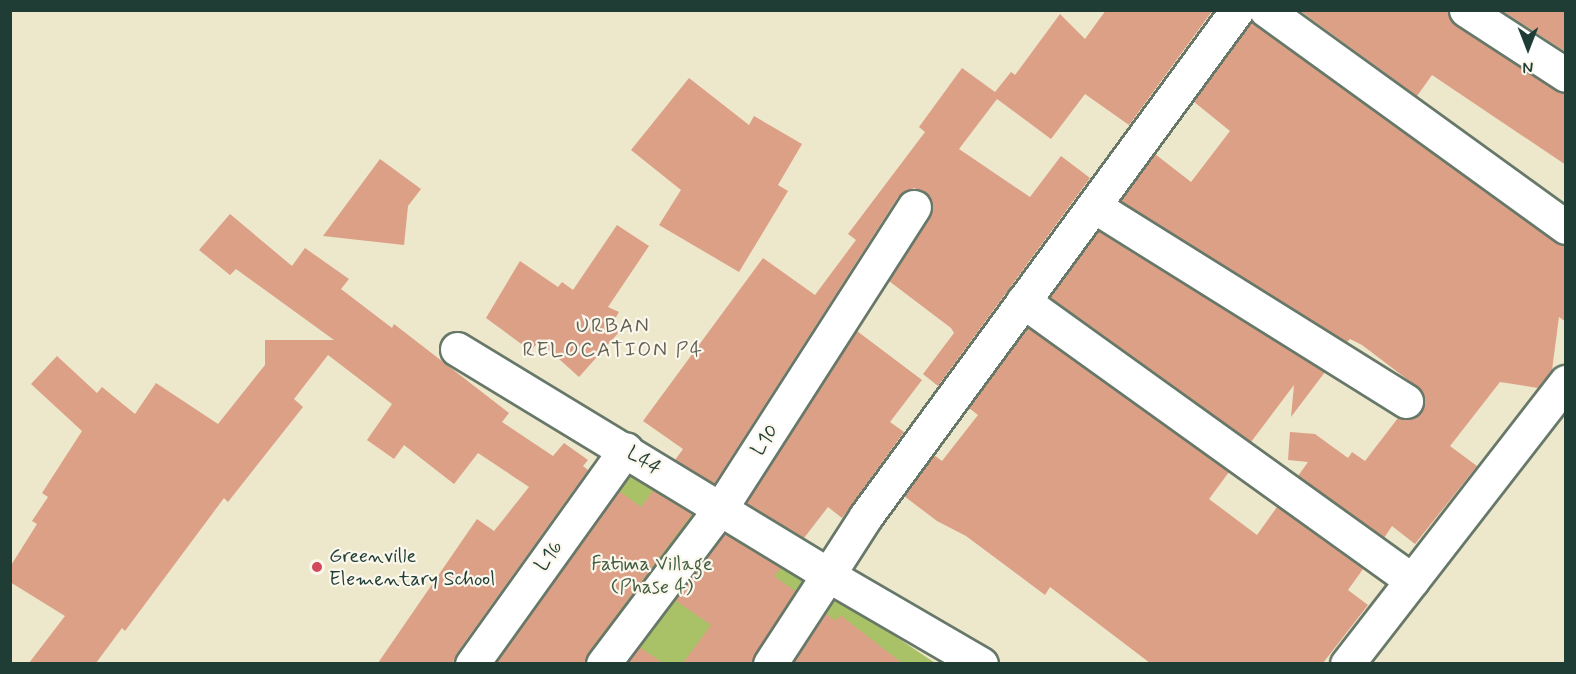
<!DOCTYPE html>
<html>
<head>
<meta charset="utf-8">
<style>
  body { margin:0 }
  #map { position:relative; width:1576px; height:674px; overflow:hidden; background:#ede7cb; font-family:Mynerve,sans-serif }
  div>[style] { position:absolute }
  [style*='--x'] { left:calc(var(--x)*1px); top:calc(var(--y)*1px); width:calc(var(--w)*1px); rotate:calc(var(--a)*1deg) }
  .green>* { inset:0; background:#a9c167 }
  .building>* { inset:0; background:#dca086 }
  .roads { filter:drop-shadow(2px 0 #677869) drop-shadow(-2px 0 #677869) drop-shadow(0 2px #677869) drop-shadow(0 -2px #677869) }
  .minor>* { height:33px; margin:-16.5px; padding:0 16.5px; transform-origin:16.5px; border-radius:16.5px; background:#fff }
  .dots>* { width:16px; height:16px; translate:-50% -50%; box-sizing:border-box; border:3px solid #fbf7ec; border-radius:50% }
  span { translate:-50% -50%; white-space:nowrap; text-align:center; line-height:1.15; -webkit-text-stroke:4.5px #fbf7ec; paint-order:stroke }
  .street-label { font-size:20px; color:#1f3d34 }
  .poi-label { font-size:20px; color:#1f3d34 }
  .left { translate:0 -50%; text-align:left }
  .park-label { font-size:20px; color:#425e41 }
  .neighbourhood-label { font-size:21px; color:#616051; letter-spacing:1.5px }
  .frame { position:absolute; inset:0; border:12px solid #1f3d34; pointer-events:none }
  .north { position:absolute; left:1498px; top:18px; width:60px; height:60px; -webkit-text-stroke:4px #fbf7ec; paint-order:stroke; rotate:180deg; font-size:16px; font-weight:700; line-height:24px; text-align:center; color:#1f3d34 }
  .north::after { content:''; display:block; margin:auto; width:21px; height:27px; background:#1f3d34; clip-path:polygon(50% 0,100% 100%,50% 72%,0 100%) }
</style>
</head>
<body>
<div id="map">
  <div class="green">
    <i style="clip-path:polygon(630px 457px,935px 663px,483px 664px)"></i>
  </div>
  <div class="building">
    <i style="clip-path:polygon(1106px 10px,1213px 10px,1129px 125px,1085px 94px,1051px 139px,997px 99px,959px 149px,1030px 197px,1061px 156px,1090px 178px,938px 386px,923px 374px,954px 333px,951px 328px,889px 281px,933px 208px,930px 198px,914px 188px,898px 197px,714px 484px,675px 460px,683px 449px,643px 421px,763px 258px,815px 295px,856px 240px,848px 234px,925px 132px,919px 127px,962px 68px,995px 92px,1011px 72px,1015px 75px,1060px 14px,1085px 39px)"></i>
    <i style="clip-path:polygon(1299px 10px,1448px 10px,1456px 26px,1566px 94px,1566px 165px,1432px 75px,1417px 96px)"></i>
    <i style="clip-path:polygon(1501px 10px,1566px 10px,1566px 52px)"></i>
    <i style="clip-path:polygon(1252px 21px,1555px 242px,1566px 246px,1566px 322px,1559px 317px,1552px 370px,1538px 388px,1500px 382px,1450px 446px,1477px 466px,1415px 544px,1392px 526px,1384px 538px,1298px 476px,1308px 462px,1288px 460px,1290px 432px,1315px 434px,1348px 458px,1352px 452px,1365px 461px,1398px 418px,1414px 418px,1422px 411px,1425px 401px,1420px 389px,1362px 345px,1350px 339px,1347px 342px,1121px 201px,1155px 154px,1191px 182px,1230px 131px,1193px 101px)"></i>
    <i style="clip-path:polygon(689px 78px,749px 125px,754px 116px,802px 144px,778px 185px,788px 191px,739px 272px,659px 225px,681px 190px,631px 150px)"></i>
    <i style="clip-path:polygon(380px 159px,421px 189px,408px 206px,404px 245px,323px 236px)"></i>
    <i style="clip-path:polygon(230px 214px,292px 266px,305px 248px,349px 279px,341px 289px,392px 328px,394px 324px,509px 413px,502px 422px,553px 456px,564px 443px,588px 460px,583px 466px,588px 470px,457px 653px,453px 663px,378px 663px,477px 519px,494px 531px,529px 487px,478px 453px,454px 484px,404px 445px,394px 459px,367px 440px,392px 404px,328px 355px,294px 399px,303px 407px,228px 502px,224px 498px,125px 631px,122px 628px,96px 663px,29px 663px,65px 616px,10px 582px,10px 567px,37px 524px,32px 521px,48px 497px,42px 493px,82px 431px,31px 384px,57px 356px,97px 393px,102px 387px,135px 414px,156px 383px,218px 424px,265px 365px,265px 340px,334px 340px,236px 269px,230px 275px,199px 250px)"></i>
    <i style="clip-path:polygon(617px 225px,649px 246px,608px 307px,619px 312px,611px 326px,620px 331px,579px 377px,539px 341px,531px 351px,486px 318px,520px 261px,558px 287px,562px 282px,573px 290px)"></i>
    <i style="clip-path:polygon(1098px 231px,1325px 372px,1291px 417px,1294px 385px,1251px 442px,1050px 297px)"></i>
    <i style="clip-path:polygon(1028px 327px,1229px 472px,1209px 499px,1257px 535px,1277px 507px,1363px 569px,1348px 590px,1368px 605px,1323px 663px,1150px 663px,1050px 587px,1045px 595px,966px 536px,937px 521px,904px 496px,934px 455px,942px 461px,978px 415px,969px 408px)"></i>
    <i style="clip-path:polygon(857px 331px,922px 380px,890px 422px,904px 432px,842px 518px,828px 507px,804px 538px,746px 503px)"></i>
    <i style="clip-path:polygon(619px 491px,641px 507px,653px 491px,692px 514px,588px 653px,585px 663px,495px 663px)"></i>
    <i style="clip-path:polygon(725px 534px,781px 568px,774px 576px,795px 591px,751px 663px,683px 663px,711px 625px,675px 600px)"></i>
    <i style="clip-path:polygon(825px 613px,836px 621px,840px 615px,902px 663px,793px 663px)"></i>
    <i style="clip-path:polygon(639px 647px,663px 663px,627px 663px)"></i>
  </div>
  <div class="roads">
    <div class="minor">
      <i style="--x:1266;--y:10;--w:370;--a:35.9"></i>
      <i style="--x:1466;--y:10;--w:119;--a:33"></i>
      <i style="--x:1094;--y:206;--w:368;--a:32"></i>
      <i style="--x:1023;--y:301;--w:479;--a:35.7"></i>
      <i style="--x:457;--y:349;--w:434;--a:31.3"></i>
      <i style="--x:828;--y:575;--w:106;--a:123.1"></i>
      <i style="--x:472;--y:664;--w:264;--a:-54.4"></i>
      <i style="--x:603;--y:664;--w:194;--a:-53"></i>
      <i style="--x:720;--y:509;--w:359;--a:-57.3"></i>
      <i style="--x:981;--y:664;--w:177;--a:-149.8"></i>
      <i style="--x:828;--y:575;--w:70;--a:-57.2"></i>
      <i style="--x:866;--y:516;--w:627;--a:-53.75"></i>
      <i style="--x:1347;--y:664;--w:357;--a:-52.2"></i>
    </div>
  </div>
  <div class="dots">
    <i style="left:317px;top:567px;background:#d1495b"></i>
  </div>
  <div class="street-label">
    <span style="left:765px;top:440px;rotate:-57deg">L10</span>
    <span style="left:644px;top:461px;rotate:32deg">L44</span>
    <span style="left:549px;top:556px;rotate:-54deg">L16</span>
  </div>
  <div class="poi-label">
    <span class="left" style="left:329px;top:568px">Greenville<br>Elementary School</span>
  </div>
  <div class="park-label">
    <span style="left:652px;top:576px">Fatima Village<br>(Phase 4)</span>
  </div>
  <div class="neighbourhood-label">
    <span style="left:613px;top:338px">URBAN<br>RELOCATION P4</span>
  </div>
  <div class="frame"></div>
  <div class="north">N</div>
</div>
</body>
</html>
